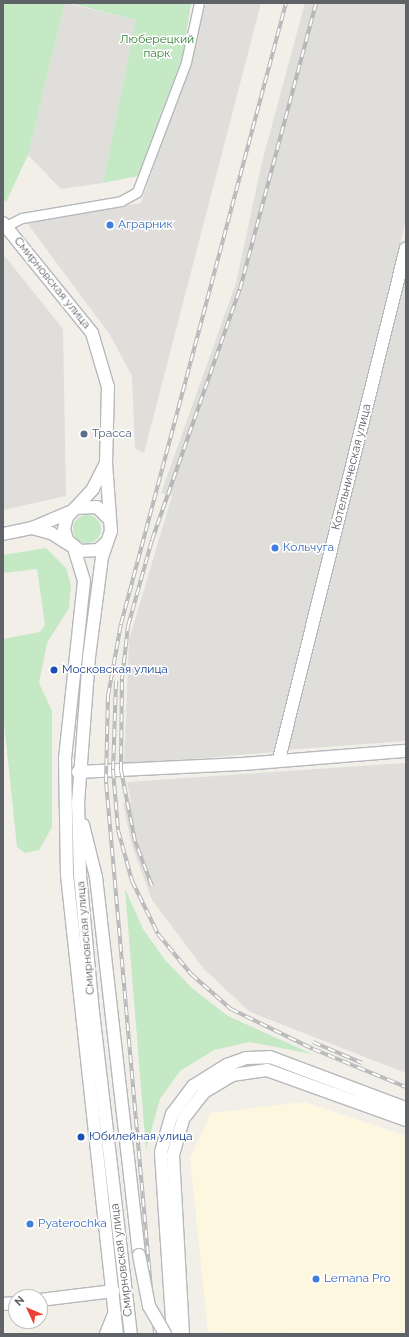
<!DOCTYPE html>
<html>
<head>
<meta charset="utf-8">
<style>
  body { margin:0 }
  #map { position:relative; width:409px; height:1337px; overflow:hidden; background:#f1efe8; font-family:Raleway,sans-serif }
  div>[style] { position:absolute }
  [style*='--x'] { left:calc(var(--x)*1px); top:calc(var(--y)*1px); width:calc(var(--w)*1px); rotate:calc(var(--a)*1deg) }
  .commercial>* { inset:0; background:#fef7e0 }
  .industrial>* { inset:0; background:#e0deda }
  .green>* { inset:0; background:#c5e8c5 }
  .round { border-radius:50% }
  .roads { filter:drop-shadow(1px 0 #b5b8bc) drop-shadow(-1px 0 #b5b8bc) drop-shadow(0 1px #b5b8bc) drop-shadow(0 -1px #b5b8bc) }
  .street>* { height:9px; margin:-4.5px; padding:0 4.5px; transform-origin:4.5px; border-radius:4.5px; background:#fff }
  .secondary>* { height:12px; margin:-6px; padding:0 6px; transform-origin:6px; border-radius:6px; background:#fff }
  .rail>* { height:4px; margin-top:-2px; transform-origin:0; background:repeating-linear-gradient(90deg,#fff 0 8px,#b6b7b8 0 16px); box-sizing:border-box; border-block:1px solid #b6b7b8 }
  .bridges { filter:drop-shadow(1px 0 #b6babf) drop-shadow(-1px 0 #b6babf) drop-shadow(0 1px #b6babf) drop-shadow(0 -1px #b6babf) }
  .secondary-bridge>* { height:12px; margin:-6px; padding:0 6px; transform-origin:6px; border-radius:6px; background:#fff }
  .dots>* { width:11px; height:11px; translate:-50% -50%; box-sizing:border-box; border:2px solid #fff; border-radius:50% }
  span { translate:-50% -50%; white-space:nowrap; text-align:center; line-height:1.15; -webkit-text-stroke:3px #fff; paint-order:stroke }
  .park-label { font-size:12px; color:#348238 }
  .shop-label { font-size:12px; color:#366cbe }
  .left { translate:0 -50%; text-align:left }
  .street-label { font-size:12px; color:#5f6368 }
  .service-label { font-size:12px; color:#4e5e75 }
  .transit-label { font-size:12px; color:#164399 }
  .frame { position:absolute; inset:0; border:4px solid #5f6368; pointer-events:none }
  .north { position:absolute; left:8px; top:1289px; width:40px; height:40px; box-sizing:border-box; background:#fff; border:1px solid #bfc1c3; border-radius:50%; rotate:314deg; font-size:11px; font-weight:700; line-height:16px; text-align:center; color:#5f6368 }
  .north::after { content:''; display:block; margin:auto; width:14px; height:18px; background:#ea4335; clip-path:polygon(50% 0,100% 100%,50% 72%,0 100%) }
</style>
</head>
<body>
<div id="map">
  <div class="commercial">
    <i style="clip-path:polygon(304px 1102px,406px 1136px,406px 1334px,208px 1332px,190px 1158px,211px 1113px)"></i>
  </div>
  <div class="industrial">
    <i style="clip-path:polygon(65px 3px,136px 20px,103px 183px,61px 189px,28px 155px)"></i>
    <i style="clip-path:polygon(206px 3px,261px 3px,144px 453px,135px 449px,132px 376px,110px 335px,27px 223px,141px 203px,190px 62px)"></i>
    <i style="clip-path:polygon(305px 3px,406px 3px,406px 219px,381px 327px,274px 752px,124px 765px,129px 640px,172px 496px,161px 493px,236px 283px,262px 162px)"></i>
    <i style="clip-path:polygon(3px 254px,63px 329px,66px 496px,3px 510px)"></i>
    <i style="clip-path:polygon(406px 267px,406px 741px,285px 750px)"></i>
    <i style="clip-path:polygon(406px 763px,406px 1073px,250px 1012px,204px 969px,152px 900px,132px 846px,123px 803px,131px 802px,127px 782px)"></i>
  </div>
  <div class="green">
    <i style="clip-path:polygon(3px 3px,65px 3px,28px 155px,6px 202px,3px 199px)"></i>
    <i style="clip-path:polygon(69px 3px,191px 3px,183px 55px,138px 176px,103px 183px,136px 20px)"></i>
    <i class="round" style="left:73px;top:515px;width:28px;height:28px"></i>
    <i style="clip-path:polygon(46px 548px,66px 568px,71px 585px,69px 608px,47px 643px,39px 683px,52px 711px,52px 827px,39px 850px,25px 853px,17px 847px,3px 713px,3px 639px,40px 632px,45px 625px,37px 569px,3px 573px,3px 555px)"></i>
    <i style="clip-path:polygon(125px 889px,143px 929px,165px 960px,193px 989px,228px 1016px,312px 1054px,250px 1042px,214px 1050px,180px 1071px,160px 1099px,146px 1149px)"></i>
  </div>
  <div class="roads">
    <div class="street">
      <i style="--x:6;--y:226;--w:18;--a:-27"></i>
      <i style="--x:22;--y:218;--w:100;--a:-9.7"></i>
      <i style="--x:121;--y:201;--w:18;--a:-29"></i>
      <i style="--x:137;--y:192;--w:139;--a:-69.3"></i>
      <i style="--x:186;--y:62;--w:60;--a:-77.6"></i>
    </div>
    <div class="secondary">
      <i style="--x:3;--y:223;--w:141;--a:51"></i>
      <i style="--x:92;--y:333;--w:56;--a:73.5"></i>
      <i style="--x:108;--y:387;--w:76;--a:91.5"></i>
      <i style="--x:106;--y:463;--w:68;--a:85.8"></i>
      <i style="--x:111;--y:531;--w:28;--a:109"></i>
      <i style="--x:102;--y:557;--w:101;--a:97.4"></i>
      <i style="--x:89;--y:657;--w:145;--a:94.3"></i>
      <i style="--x:78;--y:802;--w:73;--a:88.4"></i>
      <i style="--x:80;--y:875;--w:138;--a:84.6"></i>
      <i style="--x:93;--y:1012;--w:324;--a:83.3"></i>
      <i style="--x:105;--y:465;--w:27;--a:117"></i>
      <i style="--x:93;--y:489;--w:38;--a:133"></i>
      <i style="--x:67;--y:517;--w:12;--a:104"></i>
      <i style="--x:64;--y:529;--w:11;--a:75"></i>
      <i style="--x:67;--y:540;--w:17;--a:40"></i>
      <i style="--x:80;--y:551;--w:18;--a:-3"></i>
      <i style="--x:98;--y:550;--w:12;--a:-42"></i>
      <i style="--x:76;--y:508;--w:21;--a:-3"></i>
      <i style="--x:97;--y:507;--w:17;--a:45"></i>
      <i style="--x:32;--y:528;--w:20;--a:15"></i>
      <i style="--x:51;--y:533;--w:22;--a:32"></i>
      <i style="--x:3;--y:534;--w:30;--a:-12"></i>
      <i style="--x:32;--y:528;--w:41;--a:-22.8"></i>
      <i style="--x:74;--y:548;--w:34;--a:73"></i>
      <i style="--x:84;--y:581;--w:179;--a:96.1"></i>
      <i style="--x:65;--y:759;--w:116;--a:89"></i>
      <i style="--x:67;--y:875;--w:462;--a:83.8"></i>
      <i style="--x:280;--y:755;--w:522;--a:-76.04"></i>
      <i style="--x:78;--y:772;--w:165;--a:-2.8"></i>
      <i style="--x:243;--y:764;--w:164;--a:-4.6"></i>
      <i style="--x:83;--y:825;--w:54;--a:76"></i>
      <i style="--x:96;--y:877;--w:380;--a:83.5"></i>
      <i style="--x:40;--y:1300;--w:74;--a:-7"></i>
      <i style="--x:3;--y:1304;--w:13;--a:-4"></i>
      <i style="--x:106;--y:1334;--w:22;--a:-68"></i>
      <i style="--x:173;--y:1334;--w:182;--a:-93.8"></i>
      <i style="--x:161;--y:1152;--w:40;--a:-74"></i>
      <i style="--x:172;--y:1114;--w:35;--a:-53"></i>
      <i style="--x:193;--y:1086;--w:40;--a:-32"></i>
      <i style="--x:227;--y:1065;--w:20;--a:-20"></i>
      <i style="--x:246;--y:1058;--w:24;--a:-2"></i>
      <i style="--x:270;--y:1057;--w:145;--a:20.6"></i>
      <i style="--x:183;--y:1334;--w:179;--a:-93.2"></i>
      <i style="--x:173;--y:1155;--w:37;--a:-74"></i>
      <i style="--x:183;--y:1119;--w:34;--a:-52"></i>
      <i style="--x:204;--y:1092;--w:33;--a:-31"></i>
      <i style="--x:232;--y:1075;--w:35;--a:-8"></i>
      <i style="--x:267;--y:1070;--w:148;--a:19.8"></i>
    </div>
  </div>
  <div class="rail">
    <i style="--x:116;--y:681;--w:89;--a:91.9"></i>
    <i style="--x:113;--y:770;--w:60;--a:85.2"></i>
    <i style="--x:118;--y:830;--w:53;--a:74.6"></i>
    <i style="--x:132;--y:881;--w:59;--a:63.9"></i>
    <i style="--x:158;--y:934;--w:52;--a:50.5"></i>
    <i style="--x:191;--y:974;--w:53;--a:41.2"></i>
    <i style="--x:231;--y:1009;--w:91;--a:26"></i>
    <i style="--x:313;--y:1049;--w:100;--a:22.2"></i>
    <i style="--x:152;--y:886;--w:48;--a:-110.7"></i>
    <i style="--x:135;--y:841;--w:72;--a:-101.2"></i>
    <i style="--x:121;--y:770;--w:91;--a:-89.4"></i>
    <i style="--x:122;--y:679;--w:53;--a:-83.5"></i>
    <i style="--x:128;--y:626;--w:89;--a:-74.4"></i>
    <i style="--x:152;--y:540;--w:266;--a:-70.7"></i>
    <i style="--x:240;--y:289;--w:296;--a:-75.1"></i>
    <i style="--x:313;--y:1042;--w:53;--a:23.2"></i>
    <i style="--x:155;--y:1334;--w:554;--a:-95.07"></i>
    <i style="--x:106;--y:782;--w:86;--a:-88.7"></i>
    <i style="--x:108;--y:696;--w:73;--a:-79.8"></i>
    <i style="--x:121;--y:624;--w:643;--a:-75.12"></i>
  </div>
  <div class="bridges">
    <div class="secondary-bridge">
      <i style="--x:139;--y:1255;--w:52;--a:78.9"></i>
      <i style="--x:149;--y:1306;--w:32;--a:60"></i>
    </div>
  </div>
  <div class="dots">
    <i style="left:110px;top:225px;background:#3f7fe0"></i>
    <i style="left:84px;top:434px;background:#5c6f8a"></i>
    <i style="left:275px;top:548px;background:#3f7fe0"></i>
    <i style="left:54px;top:670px;background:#1a4fb4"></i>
    <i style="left:81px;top:1137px;background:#1a4fb4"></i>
    <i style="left:30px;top:1224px;background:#3f7fe0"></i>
    <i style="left:316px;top:1279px;background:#3f7fe0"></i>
  </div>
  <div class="park-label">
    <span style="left:157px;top:47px">Люберецкий<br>парк</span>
  </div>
  <div class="shop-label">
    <span class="left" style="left:118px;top:225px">Аграрник</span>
    <span class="left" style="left:283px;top:548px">Кольчуга</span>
    <span class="left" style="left:38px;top:1224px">Pyaterochka</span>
    <span class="left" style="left:324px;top:1279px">Lemana Pro</span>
  </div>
  <div class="street-label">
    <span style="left:52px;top:283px;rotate:51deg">Смирновская улица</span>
    <span style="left:352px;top:467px;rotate:-76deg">Котельническая улица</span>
    <span style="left:86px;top:938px;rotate:-95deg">Смирновская улица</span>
    <span style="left:122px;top:1260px;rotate:-97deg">Смирновская улица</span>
  </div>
  <div class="service-label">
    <span class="left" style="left:92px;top:434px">Трасса</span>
  </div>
  <div class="transit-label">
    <span class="left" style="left:62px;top:670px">Московская улица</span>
    <span class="left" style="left:89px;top:1137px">Юбилейная улица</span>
  </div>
  <div class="frame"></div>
  <div class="north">N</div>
</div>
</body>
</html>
